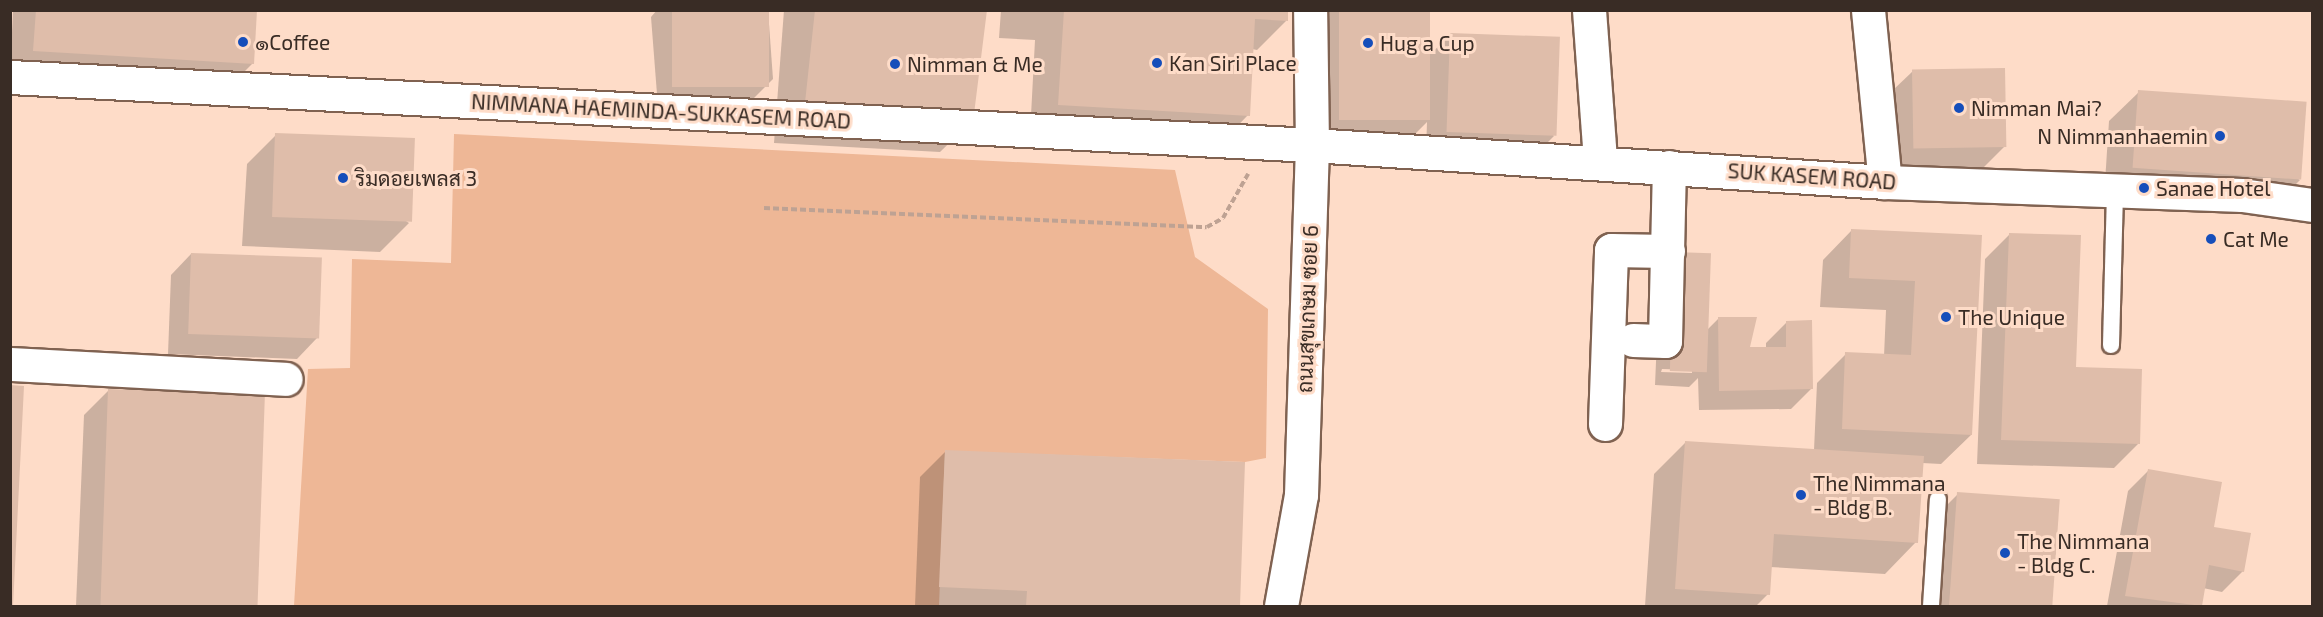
<!DOCTYPE html>
<html>
<head>
<meta charset="utf-8">
<style>
  body { margin:0 }
  #map { position:relative; width:2323px; height:617px; overflow:hidden; background:#fedcc8; font-family:"Exo 2",Sarabun,sans-serif }
  div>[style] { position:absolute }
  [style*='--x'] { left:calc(var(--x)*1px); top:calc(var(--y)*1px); width:calc(var(--w)*1px); rotate:calc(var(--a)*1deg) }
  .green>* { inset:0; background:#eeb796 }
  .shadow>* { inset:0; background:#0003 }
  .building>* { inset:0; background:#dfbdaa; transform-origin:0 0 }
  .path>* { height:4px; margin-top:-2px; transform-origin:0; background:repeating-linear-gradient(90deg,#bea293 0 6px,transparent 0 9px) }
  .roads { filter:drop-shadow(2px 0 #806251) drop-shadow(-2px 0 #806251) drop-shadow(0 2px #806251) drop-shadow(0 -2px #806251) }
  .lane>* { height:16px; margin:-8px; padding:0 8px; transform-origin:8px; border-radius:8px; background:#fff }
  .street>* { height:33px; margin:-16.5px; padding:0 16.5px; transform-origin:16.5px; border-radius:16.5px; background:#fff }
  .dots>* { width:16px; height:16px; translate:-50% -50%; box-sizing:border-box; border:3px solid #fedcc8; border-radius:50% }
  span { translate:-50% -50%; white-space:nowrap; text-align:center; line-height:1.15; -webkit-text-stroke:6px #fedcc8; paint-order:stroke }
  .poi-label { font-size:21px; color:#392c25 }
  .left { translate:0 -50%; text-align:left }
  .right { translate:-100% -50%; text-align:right }
  .street-label { font-size:21px; color:#392c25 }
  .frame { position:absolute; inset:0; border:12px solid #392c25; pointer-events:none }
</style>
</head>
<body>
<div id="map">
  <div class="green">
    <i style="clip-path:polygon(454px 134px,1175px 170px,1195px 257px,1268px 309px,1266px 458px,1245px 462px,945px 451px,939px 606px,294px 606px,308px 369px,350px 368px,352px 259px,451px 263px)"></i>
  </div>
  <div class="shadow">
    <i style="clip-path:polygon(13px 10px,256px 10px,253px 63px,228px 88px,10px 76px)"></i>
    <i style="clip-path:polygon(657px 10px,768px 10px,773px 79px,753px 99px,658px 107px,651px 17px)"></i>
    <i style="clip-path:polygon(784px 10px,985px 10px,972px 121px,940px 152px,774px 143px)"></i>
    <i style="clip-path:polygon(1001px 10px,1287px 10px,1286px 21px,1257px 50px,1252px 49px,1248px 115px,1219px 145px,1030px 134px,1035px 40px,999px 38px)"></i>
    <i style="clip-path:polygon(1329px 10px,1428px 10px,1431px 54px,1450px 34px,1554px 136px,1534px 156px,1426px 152px,1427px 122px,1413px 136px,1325px 140px,1319px 20px)"></i>
    <i style="clip-path:polygon(1913px 71px,2005px 146px,1984px 167px,1893px 168px,1892px 91px)"></i>
    <i style="clip-path:polygon(2139px 92px,2300px 180px,2270px 210px,2104px 197px,2109px 121px)"></i>
    <i style="clip-path:polygon(276px 135px,409px 223px,380px 252px,242px 246px,247px 164px)"></i>
    <i style="clip-path:polygon(1852px 230px,1980px 236px,1971px 435px,1941px 464px,1922px 463px,1916px 542px,1885px 574px,1770px 567px,1768px 594px,1756px 606px,1645px 606px,1654px 474px,1686px 442px,1814px 450px,1817px 383px,1846px 354px,1884px 356px,1886px 310px,1820px 307px,1823px 260px)"></i>
    <i style="clip-path:polygon(2010px 234px,2074px 368px,2138px 444px,2114px 468px,1977px 464px,1985px 259px)"></i>
    <i style="clip-path:polygon(191px 254px,317px 338px,297px 359px,168px 354px,171px 275px)"></i>
    <i style="clip-path:polygon(evenodd,1660px 268px,1706px 331px,1718px 319px,1748px 349px,1766px 349px,1766px 343px,1786px 323px,1812px 388px,1791px 409px,1699px 410px,1698px 378px,1689px 387px,1655px 385px,1660px 268px,1662px 369px,1692px 370px,1692px 373px,1661px 372px,1662px 369px)"></i>
    <i style="clip-path:polygon(109px 390px,264px 397px,255px 606px,76px 606px,84px 415px)"></i>
    <i style="clip-path:polygon(945px 452px,1244px 463px,1239px 606px,915px 606px,920px 477px)"></i>
    <i style="clip-path:polygon(2149px 470px,2212px 528px,2243px 571px,2222px 592px,2203px 588px,2200px 606px,2107px 606px,2128px 491px)"></i>
    <i style="clip-path:polygon(1958px 494px,2058px 500px,2051px 606px,1921px 606px,1926px 526px)"></i>
  </div>
  <div class="building">
    <i style="clip-path:polygon(36px 10px,257px 10px,254px 64px,33px 51px)"></i>
    <i style="left:672px;top:10px;width:97px;height:77px"></i>
    <i style="clip-path:polygon(815px 10px,987px 10px,973px 122px,804px 112px)"></i>
    <i style="clip-path:polygon(1064px 10px,1288px 10px,1288px 21px,1255px 19px,1250px 116px,1058px 105px)"></i>
    <i style="left:1339px;top:10px;width:91px;height:110px"></i>
    <i style="left:1450px;top:33px;width:110px;height:99px;rotate:2deg"></i>
    <i style="left:2005px;top:68px;width:79px;height:93px;rotate:89deg"></i>
    <i style="left:2138px;top:90px;width:169px;height:78px;rotate:4deg"></i>
    <i style="left:275px;top:133px;width:140px;height:84px;rotate:2deg"></i>
    <i style="clip-path:polygon(1851px 229px,1982px 235px,1972px 435px,1842px 429px,1845px 352px,1911px 355px,1915px 281px,1849px 278px)"></i>
    <i style="clip-path:polygon(2009px 233px,2081px 235px,2076px 367px,2142px 369px,2140px 444px,2001px 440px)"></i>
    <i style="left:1674px;top:252px;width:37px;height:119px;rotate:2deg"></i>
    <i style="left:191px;top:253px;width:131px;height:81px;rotate:2deg"></i>
    <i style="clip-path:polygon(1718px 317px,1757px 317px,1750px 347px,1786px 347px,1786px 321px,1812px 320px,1813px 389px,1719px 391px)"></i>
    <i style="clip-path:polygon(10px 385px,24px 386px,13px 606px,10px 606px)"></i>
    <i style="left:108px;top:389px;width:157px;height:217px;rotate:2deg"></i>
    <i style="clip-path:polygon(1685px 441px,1924px 456px,1918px 543px,1774px 534px,1770px 595px,1675px 589px)"></i>
    <i style="clip-path:polygon(945px 450px,1245px 462px,1240px 606px,1026px 606px,1027px 591px,939px 587px)"></i>
    <i style="clip-path:polygon(2148px 469px,2222px 482px,2214px 527px,2251px 533px,2244px 572px,2209px 565px,2202px 606px,2125px 596px)"></i>
    <i style="left:1957px;top:492px;width:103px;height:114px;rotate:4deg"></i>
  </div>
  <div class="path">
    <i style="--x:764;--y:208;--w:443;--a:2.5"></i>
    <i style="--x:1207;--y:227;--w:18;--a:-29"></i>
    <i style="--x:1223;--y:218;--w:51;--a:-60.4"></i>
  </div>
  <div class="roads">
    <div class="lane">
      <i style="--x:2111;--y:345;--w:155;--a:-88.5"></i>
      <i style="--x:1931;--y:606;--w:107;--a:-86.3"></i>
    </div>
    <div class="street">
      <i style="--x:1589;--y:10;--w:151;--a:85.8"></i>
      <i style="--x:1868;--y:10;--w:173;--a:84.4"></i>
      <i style="--x:10;--y:77;--w:1304;--a:2.99"></i>
      <i style="--x:1312;--y:145;--w:574;--a:3.69"></i>
      <i style="--x:1885;--y:182;--w:357;--a:2.1"></i>
      <i style="--x:2242;--y:195;--w:71;--a:8.1"></i>
      <i style="--x:1633;--y:340;--w:32;--a:2"></i>
      <i style="--x:1665;--y:341;--w:174;--a:-88.7"></i>
      <i style="--x:10;--y:364;--w:276;--a:3.1"></i>
      <i style="--x:1605;--y:424;--w:174;--a:-88"></i>
      <i style="--x:1611;--y:250;--w:57;--a:1"></i>
      <i style="--x:1281;--y:606;--w:113;--a:-79.8"></i>
      <i style="--x:1301;--y:495;--w:350;--a:-88.2"></i>
      <i style="--x:1312;--y:145;--w:135;--a:-90.8"></i>
    </div>
  </div>
  <div class="dots">
    <i style="left:243px;top:42px;background:#164eba"></i>
    <i style="left:1368px;top:43px;background:#164eba"></i>
    <i style="left:1157px;top:63px;background:#164eba"></i>
    <i style="left:895px;top:64px;background:#164eba"></i>
    <i style="left:1959px;top:108px;background:#164eba"></i>
    <i style="left:2220px;top:136px;background:#164eba"></i>
    <i style="left:343px;top:178px;background:#164eba"></i>
    <i style="left:2144px;top:188px;background:#164eba"></i>
    <i style="left:2211px;top:239px;background:#164eba"></i>
    <i style="left:1946px;top:317px;background:#164eba"></i>
    <i style="left:1801px;top:495px;background:#164eba"></i>
    <i style="left:2005px;top:553px;background:#164eba"></i>
  </div>
  <div class="poi-label">
    <span class="left" style="left:255px;top:42px">๑Coffee</span>
    <span class="left" style="left:1380px;top:43px">Hug a Cup</span>
    <span class="left" style="left:1169px;top:63px">Kan Siri Place</span>
    <span class="left" style="left:907px;top:64px">Nimman &amp; Me</span>
    <span class="left" style="left:1971px;top:108px">Nimman Mai?</span>
    <span class="right" style="left:2208px;top:136px">N Nimmanhaemin</span>
    <span class="left" style="left:355px;top:178px">ริมดอยเพลส 3</span>
    <span class="left" style="left:2156px;top:188px">Sanae Hotel</span>
    <span class="left" style="left:2223px;top:239px">Cat Me</span>
    <span class="left" style="left:1958px;top:317px">The Unique</span>
    <span class="left" style="left:1813px;top:495px">The Nimmana<br>- Bldg B.</span>
    <span class="left" style="left:2017px;top:553px">The Nimmana<br>- Bldg C.</span>
  </div>
  <div class="street-label">
    <span style="left:661px;top:111px;rotate:3deg">NIMMANA HAEMINDA-SUKKASEM ROAD</span>
    <span style="left:1812px;top:176px;rotate:4deg">SUK KASEM ROAD</span>
    <span style="left:1307px;top:309px;rotate:-88deg">ถนนสุขเกษม ซอย 6</span>
  </div>
  <div class="frame"></div>
</div>
</body>
</html>
